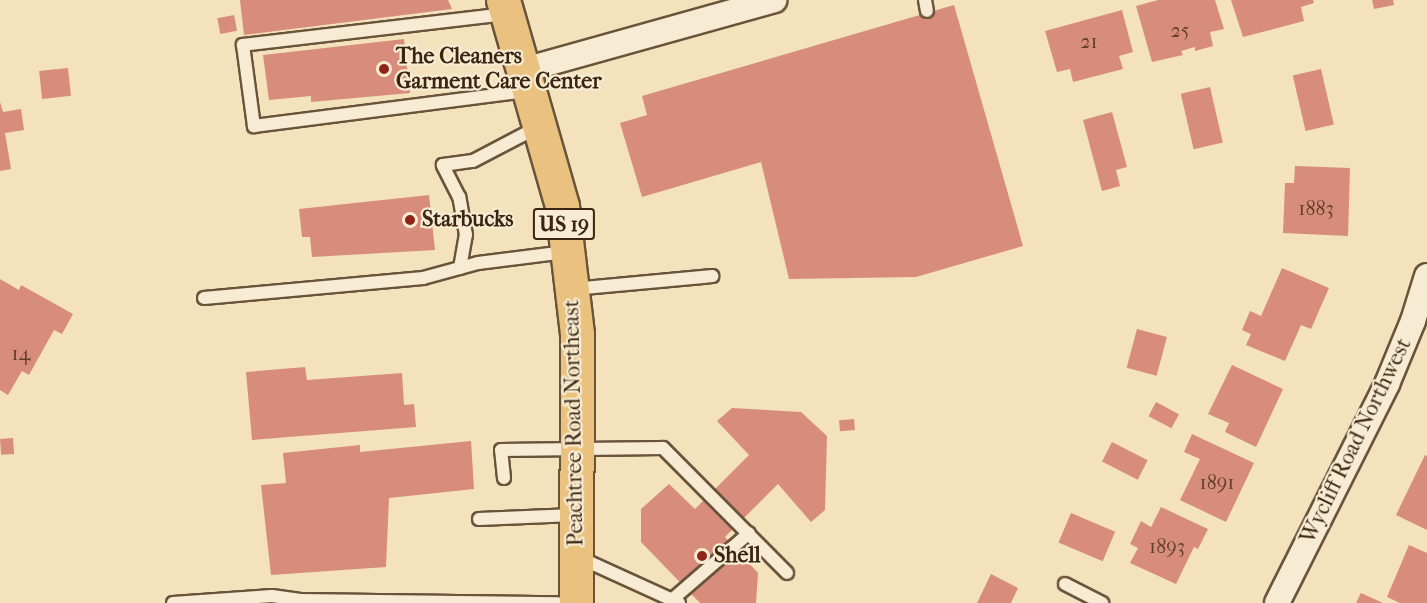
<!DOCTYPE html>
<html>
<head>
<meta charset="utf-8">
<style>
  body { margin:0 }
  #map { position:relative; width:1427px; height:603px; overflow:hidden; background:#f3e2bb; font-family:"IM FELL French Canon",serif }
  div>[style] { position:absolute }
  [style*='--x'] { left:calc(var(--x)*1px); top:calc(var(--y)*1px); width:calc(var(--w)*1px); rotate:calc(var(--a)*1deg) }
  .building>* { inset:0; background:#d88d7c; transform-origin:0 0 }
  .roads { filter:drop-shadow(2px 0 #69543b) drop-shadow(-2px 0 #69543b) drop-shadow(0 2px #69543b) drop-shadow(0 -2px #69543b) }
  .lane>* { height:12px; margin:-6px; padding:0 6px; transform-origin:6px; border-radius:6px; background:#f7ecd3 }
  .street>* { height:24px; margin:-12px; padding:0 12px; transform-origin:12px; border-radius:12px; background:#f7ecd3 }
  .highway>* { height:33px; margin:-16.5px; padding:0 16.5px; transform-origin:16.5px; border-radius:16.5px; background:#eac17e }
  .dots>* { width:16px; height:16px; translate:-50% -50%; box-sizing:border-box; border:3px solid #f7ecd3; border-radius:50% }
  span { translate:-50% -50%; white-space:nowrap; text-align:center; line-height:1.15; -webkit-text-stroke:4.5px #f7ecd3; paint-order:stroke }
  .number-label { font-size:20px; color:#623f2b }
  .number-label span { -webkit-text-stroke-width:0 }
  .shield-label span { padding:2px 4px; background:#f7ecd3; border:2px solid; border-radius:4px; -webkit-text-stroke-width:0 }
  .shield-label { font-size:21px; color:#3b2510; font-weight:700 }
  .poi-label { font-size:22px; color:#3b2510; font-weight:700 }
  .left { translate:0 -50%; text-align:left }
  .street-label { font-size:22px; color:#3b2510 }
</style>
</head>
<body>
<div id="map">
  <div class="building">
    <i style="clip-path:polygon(240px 0,448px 0,452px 9px,244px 35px)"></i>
    <i style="clip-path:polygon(1158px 0,1215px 0,1224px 29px,1210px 32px,1213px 46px,1195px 51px,1195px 47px,1181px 51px,1183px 55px,1152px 62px,1136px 6px)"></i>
    <i style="clip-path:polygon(1231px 0,1313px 0,1314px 3px,1301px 7px,1304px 21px,1243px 37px)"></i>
    <i style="clip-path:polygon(1372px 0,1393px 0,1394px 5px,1374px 9px)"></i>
    <i style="clip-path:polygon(954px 5px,1023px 246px,916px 277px,789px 279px,761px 162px,642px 197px,620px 123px,647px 115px,642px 96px)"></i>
    <i style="clip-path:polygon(1122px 10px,1133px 52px,1119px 56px,1123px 69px,1073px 82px,1070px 69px,1057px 72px,1045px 31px)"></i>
    <i style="left:234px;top:15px;width:16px;height:17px;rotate:79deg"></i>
    <i style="clip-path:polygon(404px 39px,410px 93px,311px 102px,311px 96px,269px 100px,263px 55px)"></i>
    <i style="left:68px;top:68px;width:28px;height:29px;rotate:84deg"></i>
    <i style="left:1321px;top:69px;width:57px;height:29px;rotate:77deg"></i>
    <i style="left:1210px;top:87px;width:57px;height:30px;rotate:77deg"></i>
    <i style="clip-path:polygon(0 102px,3px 112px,21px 109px,24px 130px,5px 133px,11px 169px,0 171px)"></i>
    <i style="clip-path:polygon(1112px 112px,1127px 167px,1116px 170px,1120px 186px,1102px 191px,1083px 120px)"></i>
    <i style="clip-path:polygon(1295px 166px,1350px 168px,1348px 236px,1283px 233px,1285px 183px,1294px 183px)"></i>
    <i style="clip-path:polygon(429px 195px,435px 250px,312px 257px,310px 237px,302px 237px,299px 209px)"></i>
    <i style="clip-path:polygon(1282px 268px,1329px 288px,1311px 329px,1301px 325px,1285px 361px,1246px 345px,1251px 334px,1242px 330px,1250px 311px,1261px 316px)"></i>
    <i style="clip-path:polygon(0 279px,19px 290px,21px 285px,73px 314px,62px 334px,54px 330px,29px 375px,22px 371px,8px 395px,0 390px)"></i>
    <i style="left:1137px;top:329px;width:31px;height:40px;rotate:15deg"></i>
    <i style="clip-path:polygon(1232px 365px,1283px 389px,1256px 447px,1225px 432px,1229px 423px,1208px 414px)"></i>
    <i style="clip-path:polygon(305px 367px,307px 380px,402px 373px,404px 405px,414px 404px,416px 427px,252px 440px,246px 372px)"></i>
    <i style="left:1156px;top:402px;width:26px;height:16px;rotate:28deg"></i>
    <i style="clip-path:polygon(732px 408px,801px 412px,827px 436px,825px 510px,811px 522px,778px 484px,725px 537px,758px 573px,756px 603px,700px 603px,641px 542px,641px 509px,669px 484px,695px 509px,749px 455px,717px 421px)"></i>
    <i style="left:854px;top:419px;width:11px;height:15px;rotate:85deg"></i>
    <i style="clip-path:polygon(1192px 434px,1254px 463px,1226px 522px,1180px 500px,1200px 459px,1184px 452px)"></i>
    <i style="left:13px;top:438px;width:16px;height:13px;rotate:86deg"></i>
    <i style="clip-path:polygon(471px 441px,474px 489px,389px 498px,386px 567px,271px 575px,261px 485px,286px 483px,283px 453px,360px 445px,360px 452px)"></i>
    <i style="left:1112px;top:442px;width:40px;height:22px;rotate:27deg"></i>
    <i style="clip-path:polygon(1425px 455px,1427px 456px,1427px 530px,1396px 515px)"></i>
    <i style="clip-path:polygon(1161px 507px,1208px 529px,1198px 549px,1194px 547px,1176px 584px,1130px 563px,1138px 548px,1130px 544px,1141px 521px,1151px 527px)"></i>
    <i style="left:1071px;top:513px;width:48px;height:32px;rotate:23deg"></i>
    <i style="clip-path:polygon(1409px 545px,1427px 553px,1427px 603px,1400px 603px,1387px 597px)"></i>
    <i style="clip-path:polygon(991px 574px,1018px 588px,1011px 603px,977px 603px)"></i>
    <i style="clip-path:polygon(1361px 593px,1383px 603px,1356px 603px)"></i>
  </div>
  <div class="roads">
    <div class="lane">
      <i style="--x:925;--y:0;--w:11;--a:80"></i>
      <i style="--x:506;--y:14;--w:265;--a:173.3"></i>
      <i style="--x:243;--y:45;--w:82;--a:82.3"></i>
      <i style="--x:254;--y:126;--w:274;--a:-7.3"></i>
      <i style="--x:460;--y:268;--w:34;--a:-80"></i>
      <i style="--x:466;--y:235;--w:39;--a:-100"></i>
      <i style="--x:459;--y:197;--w:36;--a:-117"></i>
      <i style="--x:443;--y:165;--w:30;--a:-8"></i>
      <i style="--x:473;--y:161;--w:73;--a:-27.6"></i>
      <i style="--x:573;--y:289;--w:140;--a:-5.3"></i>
      <i style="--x:204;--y:298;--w:220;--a:-5.2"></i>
      <i style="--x:423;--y:278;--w:57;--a:-15.3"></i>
      <i style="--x:478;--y:263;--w:88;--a:-7.2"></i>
      <i style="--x:504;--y:478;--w:28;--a:-96"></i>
      <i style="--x:501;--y:450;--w:162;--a:-0.7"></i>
      <i style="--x:663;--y:448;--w:176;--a:45.2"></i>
      <i style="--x:479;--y:519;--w:95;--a:-2.4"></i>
      <i style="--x:578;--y:557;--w:111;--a:24.5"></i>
      <i style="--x:1065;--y:584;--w:42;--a:27.2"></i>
      <i style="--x:674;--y:598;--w:99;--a:-40.9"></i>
      <i style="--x:299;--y:600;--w:259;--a:0.7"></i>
      <i style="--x:173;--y:603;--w:99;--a:-4"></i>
      <i style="--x:272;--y:596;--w:27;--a:8"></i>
      <i style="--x:299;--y:600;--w:3;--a:90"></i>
    </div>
    <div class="street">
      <i style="--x:524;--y:70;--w:260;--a:-15.6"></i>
      <i style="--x:1277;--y:603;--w:245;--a:-63.3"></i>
      <i style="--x:1387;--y:384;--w:68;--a:-67.6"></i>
      <i style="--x:1413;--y:321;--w:47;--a:-72.7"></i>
    </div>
    <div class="highway">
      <i style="--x:503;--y:0;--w:214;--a:74"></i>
      <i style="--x:562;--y:206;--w:129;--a:83.3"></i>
      <i style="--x:577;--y:334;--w:269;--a:90.2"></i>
    </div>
  </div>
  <div class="dots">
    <i style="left:384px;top:69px;background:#8f2418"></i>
    <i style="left:410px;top:220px;background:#8f2418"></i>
    <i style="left:702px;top:556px;background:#8f2418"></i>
  </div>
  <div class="number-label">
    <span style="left:1180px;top:30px">25</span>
    <span style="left:1089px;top:41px">21</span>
    <span style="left:1316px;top:208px">1883</span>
    <span style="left:21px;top:353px">14</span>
    <span style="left:1217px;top:482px">1891</span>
    <span style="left:1167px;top:546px">1893</span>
  </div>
  <div class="shield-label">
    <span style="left:564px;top:224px">US 19</span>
  </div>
  <div class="poi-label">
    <span class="left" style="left:396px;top:69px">The Cleaners<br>Garment Care Center</span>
    <span class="left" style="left:422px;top:220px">Starbucks</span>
    <span class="left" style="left:714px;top:556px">Shell</span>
  </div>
  <div class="street-label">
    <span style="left:574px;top:423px;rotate:-91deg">Peachtree Road Northeast</span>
    <span style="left:1356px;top:441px;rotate:-64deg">Wycliff Road Northwest</span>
  </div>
</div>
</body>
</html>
